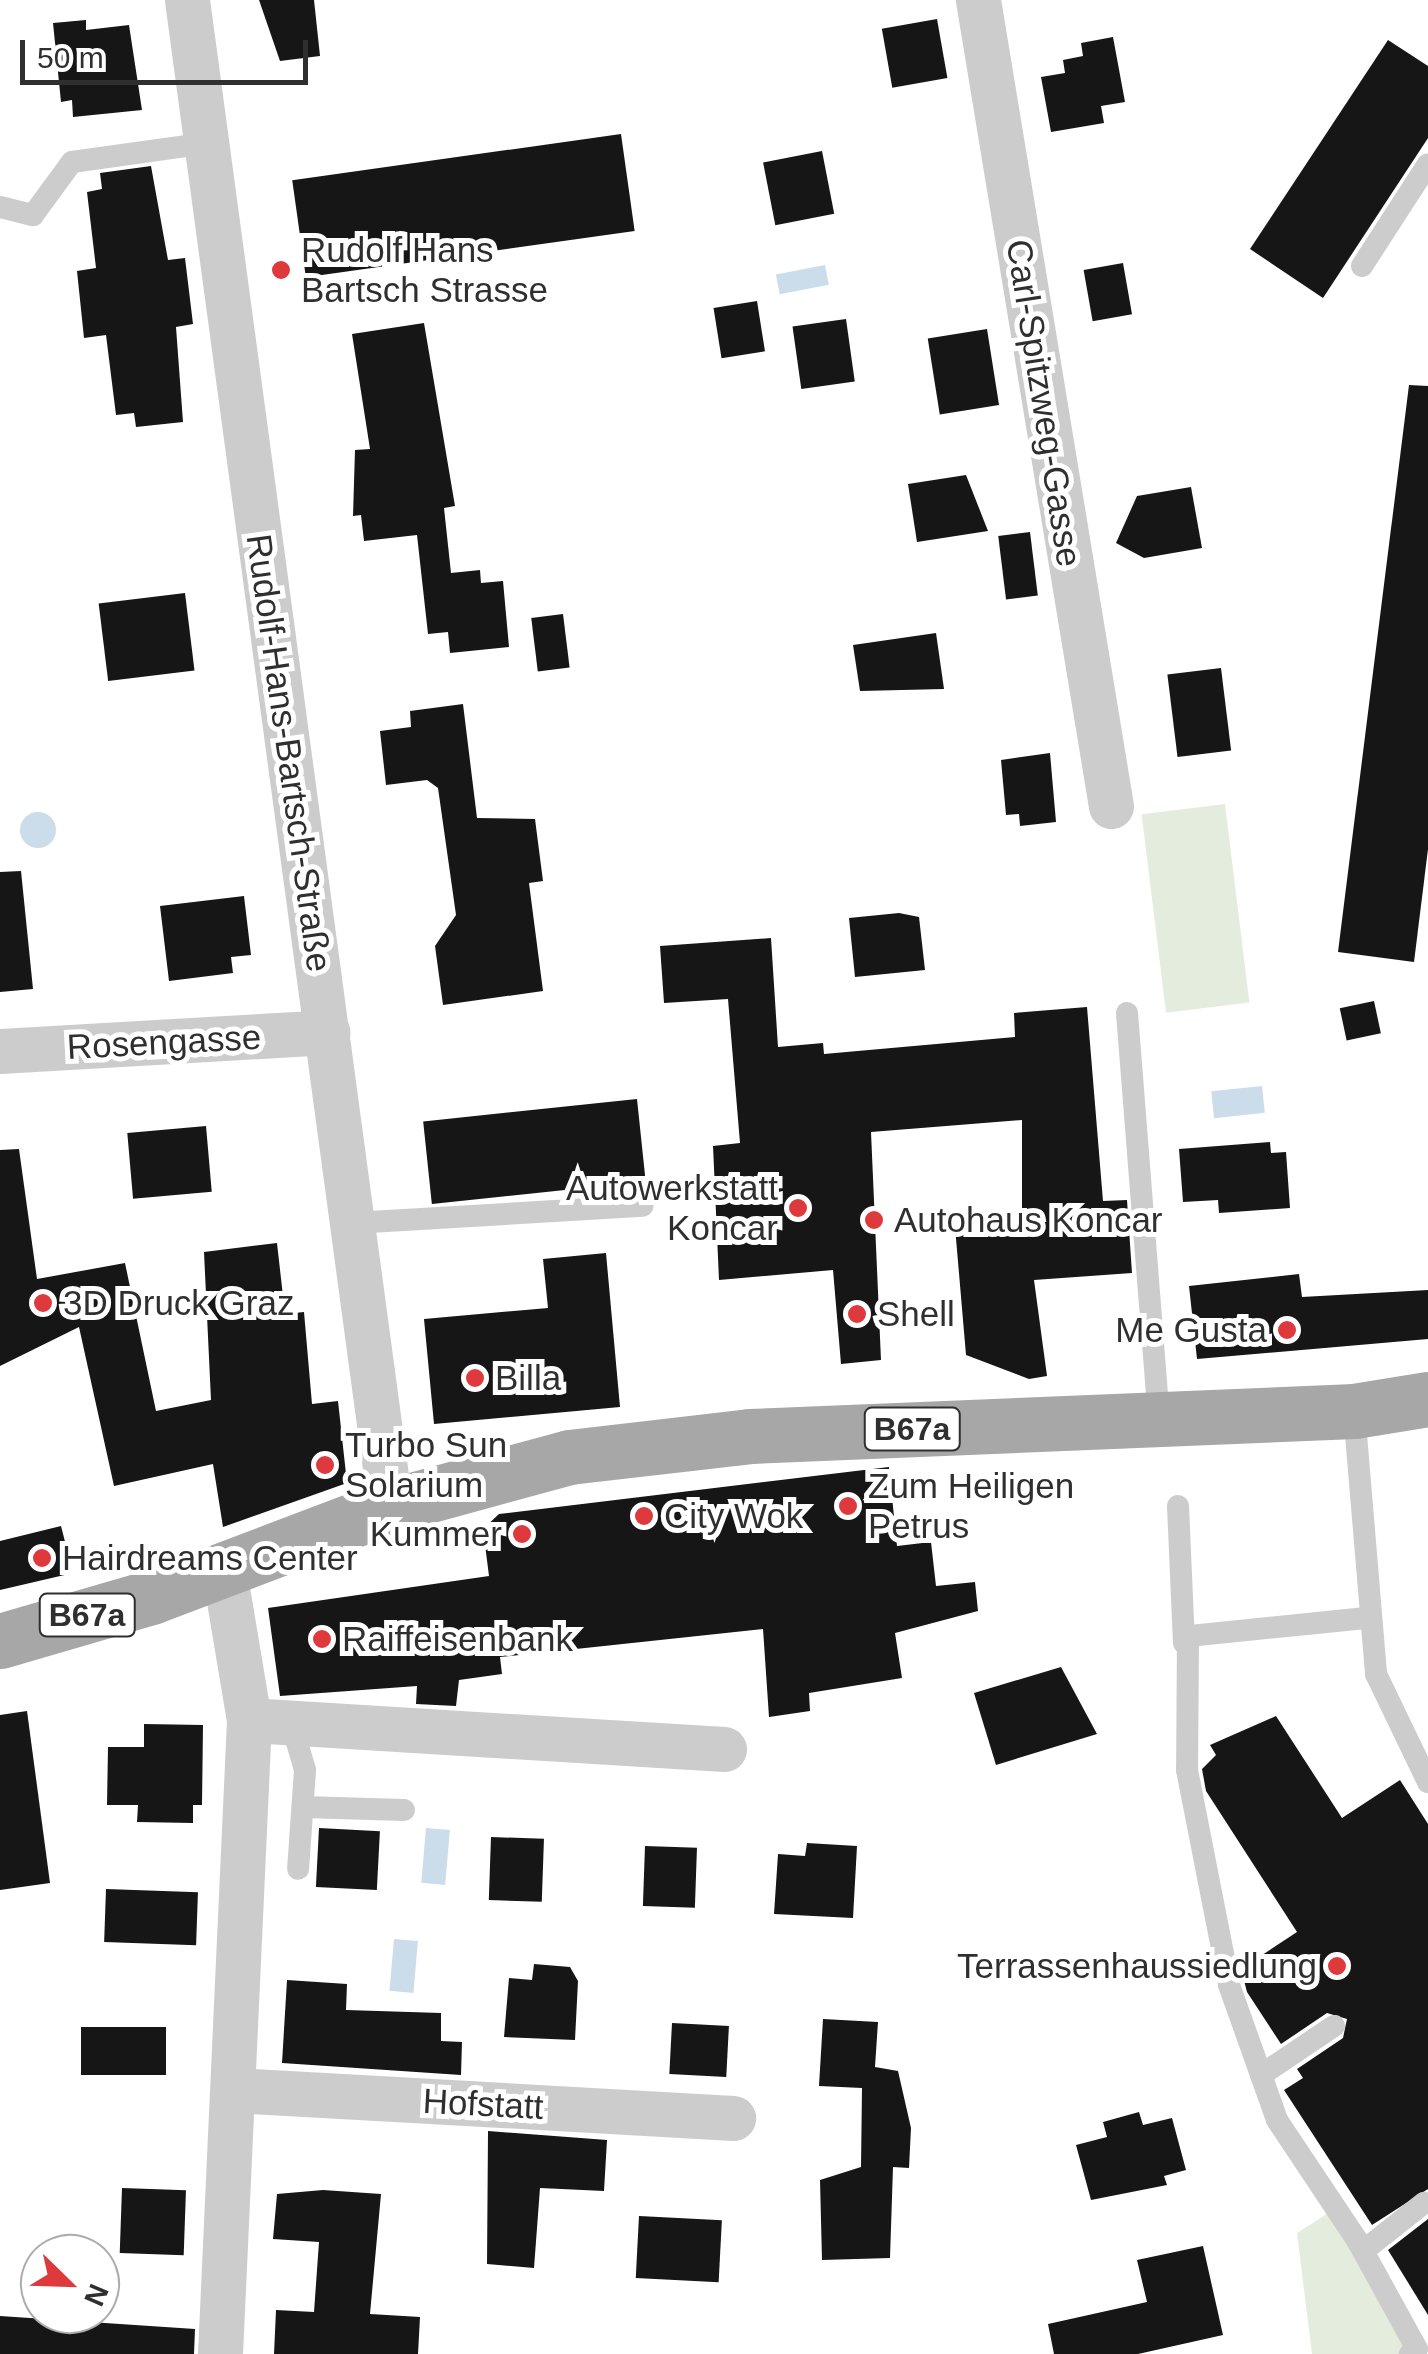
<!DOCTYPE html>
<html>
<head>
<meta charset="utf-8">
<style>
  body { margin:0 }
  #map { position:relative; width:1428px; height:2354px; overflow:hidden; background:#fff; font-family:Helvetica,sans-serif }
  div>[style] { position:absolute }
  [style*='--x'] { left:calc(var(--x)*1px); top:calc(var(--y)*1px); width:calc(var(--w)*1px); rotate:calc(var(--a)*1deg) }
  .green>* { inset:0; background:#e4ecde; transform-origin:0 0 }
  .water>* { inset:0; background:#cbdceb; transform-origin:0 0 }
  .round { border-radius:50% }
  .building>* { inset:0; background:#161616; transform-origin:0 0 }
  .service>* { height:22px; margin:-11px; padding:0 11px; transform-origin:11px; border-radius:11px; background:#ccc }
  .minor>* { height:45px; margin:-22.5px; padding:0 22.5px; transform-origin:22.5px; border-radius:22.5px; background:#ccc }
  .primary>* { height:55px; margin:-27.5px; padding:0 27.5px; transform-origin:27.5px; border-radius:27.5px; background:#a7a7a7 }
  .dots>* { width:28px; height:28px; translate:-50% -50%; box-sizing:border-box; border:5px solid #fff; border-radius:50% }
  span { translate:-50% -50%; white-space:nowrap; text-align:center; line-height:1.15; -webkit-text-stroke:10px #fff; paint-order:stroke }
  .shield-label span { padding:2px 8px; background:#fff; border:2px solid; border-radius:8px; -webkit-text-stroke-width:0 }
  .shield-label { font-size:32px; color:#2f2f2f; font-weight:700 }
  .poi-label { font-size:35px; color:#2f2f2f }
  .left { translate:0 -50%; text-align:left }
  .right { translate:-100% -50%; text-align:right }
  .street-label { font-size:35px; color:#2f2f2f }
  .north { position:absolute; left:20px; top:2234px; width:100px; height:100px; box-sizing:border-box; background:#fff; border:2px solid #acacac; border-radius:50%; rotate:113deg; font-size:28px; font-weight:700; line-height:40px; text-align:center; color:#2f2f2f }
  .north::after { content:''; display:block; margin:auto; width:35px; height:45px; background:#de393c; clip-path:polygon(50% 0,100% 100%,50% 72%,0 100%) }
  .scale { position:absolute; left:20px; top:40px; width:288px; height:45px; box-sizing:border-box; border:5px solid #2f2f2f; border-top:0; padding-left:12px; font-size:30px; line-height:35px; white-space:nowrap; color:#2f2f2f; -webkit-text-stroke:8px #fff; paint-order:stroke }
</style>
</head>
<body>
<div id="map">
  <div class="green">
    <i style="left:1225px;top:804px;width:200px;height:84px;rotate:83deg"></i>
    <i style="clip-path:polygon(1336px 2208px,1410px 2354px,1312px 2354px,1297px 2233px)"></i>
  </div>
  <div class="water">
    <i style="left:825px;top:265px;width:20px;height:50px;rotate:79deg"></i>
    <i class="round" style="left:20px;top:812px;width:36px;height:36px"></i>
    <i style="left:1262px;top:1086px;width:27px;height:51px;rotate:84deg"></i>
    <i style="left:426px;top:1828px;width:24px;height:55px;rotate:5deg"></i>
    <i style="left:394px;top:1939px;width:24px;height:52px;rotate:5deg"></i>
  </div>
  <div class="building">
    <i style="clip-path:polygon(259px 0,314px 0,320px 56px,280px 61px)"></i>
    <i style="left:937px;top:19px;width:60px;height:56px;rotate:80deg"></i>
    <i style="clip-path:polygon(86px 20px,86px 30px,129px 25px,142px 110px,73px 117px,72px 100px,61px 102px,53px 23px)"></i>
    <i style="clip-path:polygon(1113px 37px,1125px 102px,1101px 106px,1104px 123px,1051px 132px,1041px 77px,1065px 73px,1063px 60px,1083px 56px,1081px 43px)"></i>
    <i style="clip-path:polygon(1388px 40px,1428px 66px,1428px 138px,1323px 298px,1250px 249px)"></i>
    <i style="left:621px;top:134px;width:98px;height:332px;rotate:82deg"></i>
    <i style="left:822px;top:151px;width:64px;height:60px;rotate:79deg"></i>
    <i style="clip-path:polygon(151px 166px,168px 260px,185px 258px,193px 324px,176px 327px,183px 422px,136px 427px,134px 413px,116px 415px,106px 335px,84px 338px,77px 271px,96px 268px,87px 192px,102px 189px,100px 173px)"></i>
    <i style="left:1123px;top:263px;width:52px;height:40px;rotate:80deg"></i>
    <i style="left:757px;top:301px;width:51px;height:44px;rotate:81deg"></i>
    <i style="left:846px;top:319px;width:63px;height:54px;rotate:82deg"></i>
    <i style="clip-path:polygon(424px 323px,455px 506px,444px 508px,451px 573px,480px 570px,481px 583px,503px 581px,509px 647px,450px 653px,448px 632px,428px 634px,417px 535px,364px 541px,361px 515px,353px 516px,355px 450px,370px 449px,352px 334px)"></i>
    <i style="left:987px;top:329px;width:77px;height:60px;rotate:81deg"></i>
    <i style="clip-path:polygon(1409px 385px,1428px 386px,1428px 849px,1414px 962px,1338px 952px)"></i>
    <i style="clip-path:polygon(966px 475px,988px 531px,917px 542px,908px 484px)"></i>
    <i style="clip-path:polygon(1191px 487px,1202px 548px,1144px 558px,1116px 543px,1137px 496px)"></i>
    <i style="left:1030px;top:532px;width:64px;height:32px;rotate:83deg"></i>
    <i style="left:185px;top:593px;width:78px;height:87px;rotate:83deg"></i>
    <i style="left:563px;top:614px;width:54px;height:32px;rotate:83deg"></i>
    <i style="clip-path:polygon(936px 633px,944px 689px,860px 691px,853px 645px)"></i>
    <i style="left:1221px;top:668px;width:83px;height:54px;rotate:83deg"></i>
    <i style="clip-path:polygon(463px 704px,477px 818px,535px 819px,543px 881px,529px 883px,543px 991px,443px 1005px,435px 946px,456px 915px,438px 788px,427px 780px,386px 785px,380px 731px,411px 727px,410px 711px)"></i>
    <i style="clip-path:polygon(1050px 753px,1056px 822px,1020px 826px,1019px 814px,1006px 815px,1001px 760px)"></i>
    <i style="clip-path:polygon(21px 871px,33px 989px,0 992px,0 872px)"></i>
    <i style="clip-path:polygon(244px 896px,251px 955px,231px 957px,233px 973px,169px 981px,160px 906px)"></i>
    <i style="clip-path:polygon(899px 913px,919px 917px,925px 970px,855px 977px,849px 918px)"></i>
    <i style="clip-path:polygon(771px 938px,778px 1047px,823px 1043px,824px 1054px,1015px 1037px,1014px 1013px,1087px 1007px,1103px 1201px,1127px 1200px,1132px 1273px,1034px 1280px,1047px 1376px,1029px 1379px,966px 1355px,954px 1215px,1022px 1208px,1022px 1120px,871px 1132px,881px 1360px,841px 1364px,833px 1270px,719px 1280px,713px 1146px,740px 1143px,728px 999px,664px 1003px,660px 946px)"></i>
    <i style="left:1374px;top:1001px;width:33px;height:35px;rotate:78deg"></i>
    <i style="left:637px;top:1099px;width:83px;height:215px;rotate:84deg"></i>
    <i style="left:206px;top:1126px;width:66px;height:79px;rotate:85deg"></i>
    <i style="clip-path:polygon(1270px 1142px,1271px 1153px,1286px 1152px,1290px 1208px,1219px 1213px,1218px 1200px,1183px 1202px,1179px 1149px)"></i>
    <i style="clip-path:polygon(19px 1149px,37px 1279px,125px 1263px,156px 1411px,211px 1400px,204px 1252px,277px 1243px,285px 1314px,304px 1312px,312px 1404px,338px 1401px,347px 1483px,223px 1527px,213px 1464px,114px 1486px,79px 1327px,0 1366px,0 1150px)"></i>
    <i style="clip-path:polygon(606px 1253px,620px 1407px,434px 1424px,424px 1319px,548px 1308px,543px 1259px)"></i>
    <i style="clip-path:polygon(1299px 1274px,1302px 1297px,1428px 1290px,1428px 1339px,1197px 1359px,1189px 1286px)"></i>
    <i style="clip-path:polygon(889px 1467px,897px 1546px,931px 1542px,936px 1586px,975px 1582px,978px 1611px,895px 1633px,902px 1678px,809px 1693px,810px 1711px,769px 1717px,763px 1629px,500px 1657px,502px 1674px,459px 1680px,456px 1706px,416px 1704px,417px 1686px,280px 1696px,268px 1608px,489px 1576px,483px 1529px,499px 1514px)"></i>
    <i style="clip-path:polygon(61px 1526px,73px 1573px,0 1590px,0 1541px)"></i>
    <i style="clip-path:polygon(1061px 1667px,1097px 1734px,996px 1765px,974px 1693px)"></i>
    <i style="clip-path:polygon(27px 1711px,50px 1883px,0 1890px,0 1715px)"></i>
    <i style="clip-path:polygon(1276px 1716px,1342px 1818px,1400px 1780px,1428px 1824px,1428px 2189px,1372px 2225px,1284px 2090px,1303px 2078px,1297px 2069px,1343px 2038px,1347px 2019px,1327px 2013px,1281px 2044px,1247px 1992px,1241px 1969px,1297px 1932px,1206px 1791px,1202px 1769px,1216px 1755px,1210px 1745px)"></i>
    <i style="clip-path:polygon(144px 1724px,203px 1725px,202px 1805px,193px 1805px,193px 1823px,137px 1822px,138px 1805px,107px 1805px,108px 1747px,144px 1747px)"></i>
    <i style="left:319px;top:1828px;width:61px;height:59px;rotate:3deg"></i>
    <i style="left:491px;top:1837px;width:53px;height:63px;rotate:2deg"></i>
    <i style="clip-path:polygon(807px 1843px,857px 1846px,853px 1918px,774px 1914px,778px 1854px,805px 1856px)"></i>
    <i style="left:645px;top:1846px;width:52px;height:60px;rotate:2deg"></i>
    <i style="left:106px;top:1889px;width:92px;height:53px;rotate:2deg"></i>
    <i style="clip-path:polygon(534px 1964px,570px 1967px,578px 1981px,575px 2040px,504px 2037px,509px 1978px,532px 1980px)"></i>
    <i style="clip-path:polygon(287px 1980px,347px 1984px,346px 2010px,441px 2013px,441px 2041px,462px 2042px,461px 2075px,282px 2063px)"></i>
    <i style="clip-path:polygon(823px 2019px,878px 2022px,875px 2067px,898px 2071px,911px 2128px,909px 2168px,893px 2167px,890px 2258px,822px 2260px,820px 2180px,861px 2167px,862px 2088px,819px 2086px)"></i>
    <i style="left:672px;top:2023px;width:57px;height:51px;rotate:3deg"></i>
    <i style="left:81px;top:2027px;width:85px;height:48px"></i>
    <i style="clip-path:polygon(1139px 2112px,1143px 2125px,1172px 2118px,1186px 2170px,1164px 2176px,1167px 2185px,1091px 2200px,1076px 2145px,1107px 2137px,1103px 2122px)"></i>
    <i style="clip-path:polygon(488px 2131px,607px 2140px,604px 2191px,540px 2188px,534px 2268px,487px 2264px)"></i>
    <i style="left:122px;top:2188px;width:64px;height:65px;rotate:2deg"></i>
    <i style="clip-path:polygon(323px 2190px,381px 2194px,370px 2314px,420px 2317px,418px 2354px,274px 2354px,276px 2310px,314px 2312px,319px 2242px,273px 2239px,277px 2194px)"></i>
    <i style="left:639px;top:2216px;width:83px;height:62px;rotate:3deg"></i>
    <i style="clip-path:polygon(1428px 2219px,1428px 2315px,1388px 2250px)"></i>
    <i style="clip-path:polygon(1203px 2246px,1223px 2335px,1138px 2354px,1054px 2354px,1048px 2324px,1147px 2302px,1137px 2260px)"></i>
    <i style="clip-path:polygon(0 2316px,195px 2329px,194px 2354px,0 2354px)"></i>
  </div>
  <div class="service">
    <i style="--x:0;--y:207;--w:34;--a:14"></i>
    <i style="--x:33;--y:215;--w:66;--a:-53.7"></i>
    <i style="--x:72;--y:162;--w:136;--a:-8"></i>
    <i style="--x:1362;--y:266;--w:121;--a:-57.1"></i>
    <i style="--x:1127;--y:1013;--w:406;--a:85.5"></i>
    <i style="--x:353;--y:1223;--w:290;--a:-3.4"></i>
    <i style="--x:1354;--y:1411;--w:264;--a:85.2"></i>
    <i style="--x:1376;--y:1674;--w:120;--a:64.3"></i>
    <i style="--x:1178;--y:1506;--w:137;--a:87.5"></i>
    <i style="--x:1366;--y:1618;--w:179;--a:174.2"></i>
    <i style="--x:1188;--y:1636;--w:134;--a:90.4"></i>
    <i style="--x:1187;--y:1770;--w:219;--a:78.9"></i>
    <i style="--x:1229;--y:1985;--w:143;--a:70.4"></i>
    <i style="--x:1277;--y:2120;--w:144;--a:56.3"></i>
    <i style="--x:1357;--y:2240;--w:124;--a:61.2"></i>
    <i style="--x:1417;--y:2349;--w:9;--a:144"></i>
    <i style="--x:291;--y:1722;--w:50;--a:73.7"></i>
    <i style="--x:305;--y:1770;--w:99;--a:94"></i>
    <i style="--x:303;--y:1807;--w:101;--a:1.7"></i>
    <i style="--x:1261;--y:2075;--w:88;--a:-33.9"></i>
    <i style="--x:1363;--y:2251;--w:78;--a:-38.2"></i>
  </div>
  <div class="minor">
    <i style="--x:187;--y:0;--w:1520;--a:82.32"></i>
    <i style="--x:978;--y:0;--w:817;--a:80.63"></i>
    <i style="--x:0;--y:1051;--w:328;--a:-3.3"></i>
    <i style="--x:249;--y:1720;--w:476;--a:3.5"></i>
    <i style="--x:234;--y:2090;--w:500;--a:3.2"></i>
    <i style="--x:220;--y:2354;--w:635;--a:-87.38"></i>
    <i style="--x:249;--y:1720;--w:152;--a:-99.5"></i>
  </div>
  <div class="primary">
    <i style="--x:0;--y:1641;--w:157;--a:-16.2"></i>
    <i style="--x:151;--y:1597;--w:256;--a:-20.8"></i>
    <i style="--x:390;--y:1506;--w:186;--a:-15.3"></i>
    <i style="--x:569;--y:1457;--w:182;--a:-6.6"></i>
    <i style="--x:750;--y:1436;--w:605;--a:-2.37"></i>
    <i style="--x:1354;--y:1411;--w:75;--a:-9.2"></i>
  </div>
  <div class="dots">
    <i style="left:281px;top:270px;background:#de393c"></i>
    <i style="left:798px;top:1208px;background:#de393c"></i>
    <i style="left:874px;top:1220px;background:#de393c"></i>
    <i style="left:43px;top:1303px;background:#de393c"></i>
    <i style="left:857px;top:1314px;background:#de393c"></i>
    <i style="left:1287px;top:1330px;background:#de393c"></i>
    <i style="left:475px;top:1378px;background:#de393c"></i>
    <i style="left:325px;top:1465px;background:#de393c"></i>
    <i style="left:848px;top:1506px;background:#de393c"></i>
    <i style="left:644px;top:1516px;background:#de393c"></i>
    <i style="left:522px;top:1534px;background:#de393c"></i>
    <i style="left:42px;top:1558px;background:#de393c"></i>
    <i style="left:322px;top:1639px;background:#de393c"></i>
    <i style="left:1337px;top:1966px;background:#de393c"></i>
  </div>
  <div class="shield-label">
    <span style="left:912px;top:1429px">B67a</span>
    <span style="left:87px;top:1615px">B67a</span>
  </div>
  <div class="poi-label">
    <span class="left" style="left:301px;top:270px">Rudolf Hans<br>Bartsch Strasse</span>
    <span class="right" style="left:778px;top:1208px">Autowerkstatt<br>Koncar</span>
    <span class="left" style="left:894px;top:1220px">Autohaus Koncar</span>
    <span class="left" style="left:63px;top:1303px">3D Druck Graz</span>
    <span class="left" style="left:877px;top:1314px">Shell</span>
    <span class="right" style="left:1267px;top:1330px">Me Gusta</span>
    <span class="left" style="left:495px;top:1378px">Billa</span>
    <span class="left" style="left:345px;top:1465px">Turbo Sun<br>Solarium</span>
    <span class="left" style="left:868px;top:1506px">Zum Heiligen<br>Petrus</span>
    <span class="left" style="left:664px;top:1516px">City Wok</span>
    <span class="right" style="left:502px;top:1534px">Kummer</span>
    <span class="left" style="left:62px;top:1558px">Hairdreams Center</span>
    <span class="left" style="left:342px;top:1639px">Raiffeisenbank</span>
    <span class="right" style="left:1317px;top:1966px">Terrassenhaussiedlung</span>
  </div>
  <div class="street-label">
    <span style="left:1044px;top:403px;rotate:81deg">Carl-Spitzweg-Gasse</span>
    <span style="left:289px;top:753px;rotate:82deg">Rudolf-Hans-Bartsch-Straße</span>
    <span style="left:164px;top:1042px;rotate:-3deg">Rosengasse</span>
    <span style="left:483px;top:2104px;rotate:3deg">Hofstatt</span>
  </div>
  <div class="north">N</div>
  <div class="scale">50 m</div>
</div>
</body>
</html>
